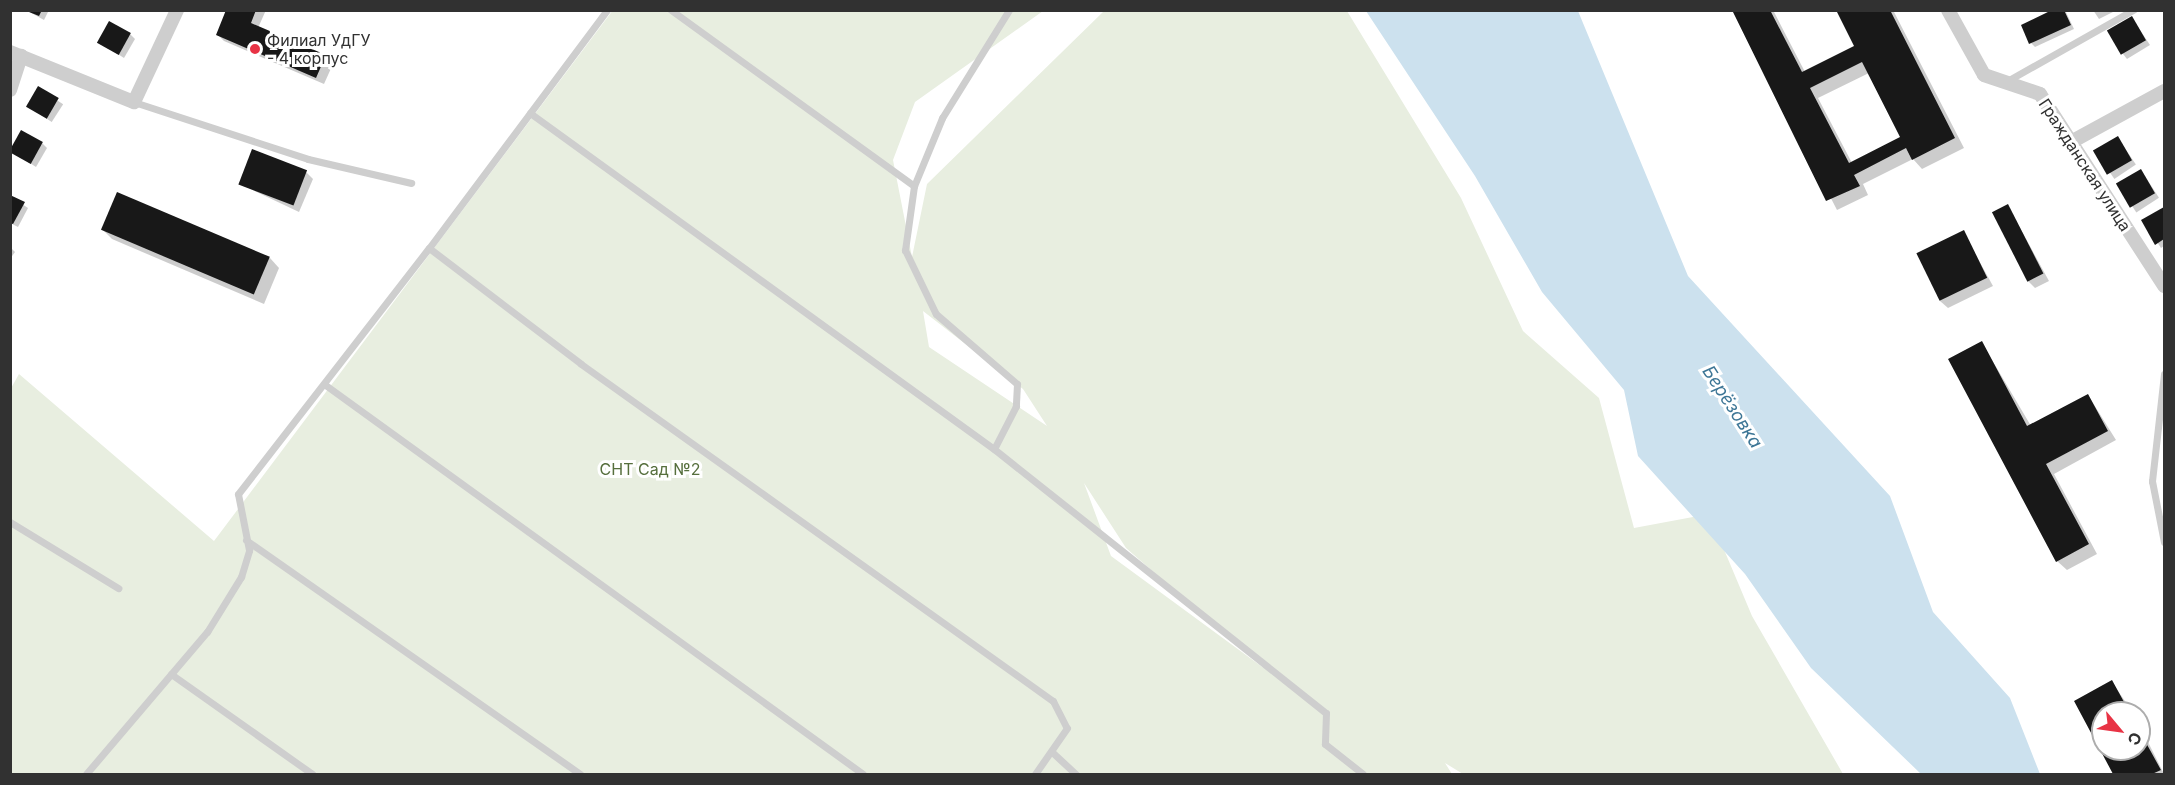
<!DOCTYPE html>
<html>
<head>
<meta charset="utf-8">
<style>
  body { margin:0 }
  #map { position:relative; width:2175px; height:785px; overflow:hidden; background:#fff; font-family:Inter,sans-serif }
  div>[style] { position:absolute }
  [style*='--x'] { left:calc(var(--x)*1px); top:calc(var(--y)*1px); width:calc(var(--w)*1px); rotate:calc(var(--a)*1deg) }
  .green>* { inset:0; background:#e8eee0 }
  .water>* { inset:0; background:#cce1ee }
  .shadow>* { inset:0; background:#0003; transform-origin:0 0 }
  .building>* { inset:0; background:#181818; transform-origin:0 0 }
  .service>* { height:7px; margin:-3.5px; padding:0 3.5px; transform-origin:3.5px; border-radius:3.5px; background:#cecece }
  .minor>* { height:14px; margin:-7px; padding:0 7px; transform-origin:7px; border-radius:7px; background:#cecece }
  .dots>* { width:16px; height:16px; translate:-50% -50%; box-sizing:border-box; border:3px solid #fff; border-radius:50% }
  span { translate:-50% -50%; white-space:nowrap; text-align:center; line-height:1.15; -webkit-text-stroke:6px #fff; paint-order:stroke }
  .poi-label { font-size:16px; color:#313131 }
  .left { translate:0 -50%; text-align:left }
  .street-label { font-size:16px; color:#313131 }
  .park-label { font-size:16px; color:#566f3d }
  .water-label { font-size:18px; color:#3d7696; font-style:italic }
  .frame { position:absolute; inset:0; border:12px solid #313131; pointer-events:none }
  .north { position:absolute; left:2091px; top:701px; width:60px; height:60px; box-sizing:border-box; background:#fff; border:2px solid #adadad; border-radius:50%; rotate:119deg; font-size:16px; font-weight:700; line-height:24px; text-align:center; color:#313131 }
  .north::after { content:''; display:block; margin:auto; width:21px; height:27px; background:#e83345; clip-path:polygon(50% 0,100% 100%,50% 72%,0 100%) }
</style>
</head>
<body>
<div id="map">
  <div class="green">
    <i style="clip-path:polygon(evenodd,613px 10px,1043px 11px,915px 102px,893px 160px,912px 257px,927px 184px,1104px 11px,1347px 11px,1461px 198px,1523px 331px,1599px 398px,1634px 528px,1709px 514px,1752px 616px,1843px 774px,1463px 774px,1445px 763px,1452px 774px,11px 774px,10px 390px,19px 374px,214px 541px,613px 10px,923px 311px,1023px 389px,1047px 426px,929px 347px,923px 311px,613px 10px,1084px 483px,1126px 548px,1265px 669px,1111px 556px,1084px 483px)"></i>
  </div>
  <div class="water">
    <i style="clip-path:polygon(1366px 11px,1578px 11px,1688px 276px,1890px 496px,1933px 612px,2010px 698px,2040px 774px,1921px 774px,1811px 668px,1745px 574px,1638px 456px,1624px 390px,1542px 292px,1475px 176px)"></i>
  </div>
  <div class="shadow">
    <i style="clip-path:polygon(26px 10px,49px 10px,44px 20px)"></i>
    <i style="clip-path:polygon(228px 10px,266px 10px,258px 28px,333px 64px,324px 84px,224px 41px,217px 34px)"></i>
    <i style="clip-path:polygon(evenodd,1734px 10px,1773px 10px,1805px 72px,1856px 47px,1837px 10px,1893px 10px,1964px 148px,1922px 169px,1913px 159px,1863px 184px,1868px 195px,1837px 210px,1734px 10px,1869px 73px,1902px 137px,1852px 163px,1818px 98px,1869px 73px)"></i>
    <i style="clip-path:polygon(2055px 10px,2065px 10px,2074px 29px,2035px 47px,2031px 43px)"></i>
    <i style="clip-path:polygon(2093px 10px,2117px 10px,2099px 19px)"></i>
    <i style="clip-path:polygon(2132px 18px,2150px 45px,2127px 59px,2123px 54px)"></i>
    <i style="clip-path:polygon(130px 34px,135px 39px,124px 58px,99px 42px)"></i>
    <i style="left:38px;top:88px;width:30px;height:21px;rotate:33deg"></i>
    <i style="left:2118px;top:138px;width:32px;height:26px;rotate:56deg"></i>
    <i style="clip-path:polygon(42px 143px,47px 148px,36px 167px,11px 151px)"></i>
    <i style="left:2141px;top:170px;width:33px;height:27px;rotate:57deg"></i>
    <i style="clip-path:polygon(306px 172px,313px 179px,299px 212px,240px 184px)"></i>
    <i style="clip-path:polygon(118px 194px,270px 258px,279px 268px,264px 304px,112px 239px,103px 230px)"></i>
    <i style="clip-path:polygon(10px 196px,28px 208px,18px 227px,10px 223px)"></i>
    <i style="clip-path:polygon(2008px 206px,2049px 281px,2035px 288px,2028px 281px)"></i>
    <i style="clip-path:polygon(2164px 209px,2164px 246px,2161px 248px,2143px 221px)"></i>
    <i style="clip-path:polygon(1963px 232px,1993px 286px,1948px 308px,1940px 301px)"></i>
    <i style="clip-path:polygon(10px 247px,15px 252px,10px 259px)"></i>
    <i style="clip-path:polygon(1982px 343px,2031px 426px,2088px 395px,2116px 440px,2054px 474px,2097px 554px,2067px 570px,2057px 561px)"></i>
    <i style="clip-path:polygon(2112px 682px,2133px 713px,2103px 713px,2103px 749px,2139px 749px,2139px 724px,2164px 774px,2115px 774px,2076px 702px)"></i>
  </div>
  <div class="building">
    <i style="clip-path:polygon(24px 10px,42px 10px,39px 16px)"></i>
    <i style="clip-path:polygon(226px 10px,256px 10px,251px 23px,326px 55px,316px 78px,216px 35px)"></i>
    <i style="clip-path:polygon(evenodd,1732px 10px,1770px 10px,1802px 72px,1854px 46px,1836px 10px,1890px 10px,1955px 138px,1912px 160px,1906px 148px,1854px 175px,1860px 186px,1826px 201px,1732px 10px,1862px 62px,1900px 137px,1849px 163px,1810px 88px,1862px 62px)"></i>
    <i style="clip-path:polygon(2052px 10px,2064px 10px,2071px 25px,2029px 44px,2021px 25px)"></i>
    <i style="left:2132px;top:16px;width:28px;height:29px;rotate:60deg"></i>
    <i style="left:109px;top:21px;width:25px;height:25px;rotate:29deg"></i>
    <i style="left:38px;top:86px;width:24px;height:24px;rotate:30deg"></i>
    <i style="left:21px;top:130px;width:25px;height:25px;rotate:29deg"></i>
    <i style="left:2118px;top:136px;width:28px;height:29px;rotate:60deg"></i>
    <i style="left:252px;top:149px;width:59px;height:38px;rotate:21deg"></i>
    <i style="left:2141px;top:169px;width:28px;height:29px;rotate:60deg"></i>
    <i style="left:117px;top:192px;width:166px;height:41px;rotate:23deg"></i>
    <i style="clip-path:polygon(10px 195px,25px 202px,13px 224px,10px 223px)"></i>
    <i style="left:2008px;top:204px;width:78px;height:18px;rotate:63deg"></i>
    <i style="clip-path:polygon(2164px 207px,2164px 239px,2155px 245px,2141px 220px)"></i>
    <i style="left:1964px;top:230px;width:53px;height:53px;rotate:64deg"></i>
    <i style="clip-path:polygon(1982px 341px,2027px 426px,2088px 394px,2108px 431px,2046px 464px,2089px 544px,2056px 562px,1948px 359px)"></i>
    <i style="clip-path:polygon(2112px 680px,2130px 713px,2103px 713px,2103px 749px,2139px 749px,2139px 730px,2161px 770px,2152px 774px,2113px 774px,2074px 701px)"></i>
  </div>
  <div class="service">
    <i style="--x:671;--y:10;--w:300;--a:35.9"></i>
    <i style="--x:914;--y:186;--w:65;--a:98"></i>
    <i style="--x:905;--y:250;--w:71;--a:64.2"></i>
    <i style="--x:936;--y:314;--w:107;--a:40.8"></i>
    <i style="--x:1017;--y:384;--w:22;--a:93"></i>
    <i style="--x:1016;--y:406;--w:48;--a:117.1"></i>
    <i style="--x:994;--y:449;--w:424;--a:38.5"></i>
    <i style="--x:1326;--y:713;--w:31;--a:92"></i>
    <i style="--x:1325;--y:744;--w:48;--a:38.3"></i>
    <i style="--x:2007;--y:81;--w:145;--a:-29.4"></i>
    <i style="--x:134;--y:102;--w:183;--a:18.1"></i>
    <i style="--x:308;--y:159;--w:106;--a:13.1"></i>
    <i style="--x:530;--y:113;--w:573;--a:35.91"></i>
    <i style="--x:914;--y:186;--w:74;--a:-67.6"></i>
    <i style="--x:942;--y:118;--w:127;--a:-58.2"></i>
    <i style="--x:429;--y:248;--w:297;--a:-53.2"></i>
    <i style="--x:2164;--y:374;--w:108;--a:96.4"></i>
    <i style="--x:2152;--y:481;--w:62;--a:78.9"></i>
    <i style="--x:324;--y:384;--w:665;--a:35.89"></i>
    <i style="--x:10;--y:522;--w:127;--a:31.4"></i>
    <i style="--x:246;--y:540;--w:408;--a:35"></i>
    <i style="--x:171;--y:674;--w:173;--a:35.3"></i>
    <i style="--x:1052;--y:752;--w:33;--a:43"></i>
    <i style="--x:86;--y:774;--w:187;--a:-49.6"></i>
    <i style="--x:207;--y:632;--w:65;--a:-58.3"></i>
    <i style="--x:241;--y:577;--w:28;--a:-73"></i>
    <i style="--x:249;--y:550;--w:57;--a:-101.1"></i>
    <i style="--x:238;--y:494;--w:311;--a:-52.2"></i>
    <i style="--x:429;--y:248;--w:191;--a:37.3"></i>
    <i style="--x:581;--y:364;--w:580;--a:35.53"></i>
    <i style="--x:1053;--y:701;--w:30;--a:63"></i>
    <i style="--x:1067;--y:728;--w:56;--a:124.8"></i>
  </div>
  <div class="minor">
    <i style="--x:1948;--y:10;--w:74;--a:61"></i>
    <i style="--x:1984;--y:75;--w:59;--a:18.7"></i>
    <i style="--x:2040;--y:94;--w:229;--a:57.1"></i>
    <i style="--x:10;--y:52;--w:134;--a:22"></i>
    <i style="--x:134;--y:102;--w:102;--a:-64.9"></i>
    <i style="--x:10;--y:90;--w:36;--a:-72"></i>
    <i style="--x:2071;--y:142;--w:106;--a:-28.7"></i>
  </div>
  <div class="dots">
    <i style="left:255px;top:49px;background:#e83345"></i>
  </div>
  <div class="poi-label">
    <span class="left" style="left:267px;top:49px">Филиал УдГУ<br>- 4 корпус</span>
  </div>
  <div class="street-label">
    <span style="left:2085px;top:165px;rotate:57deg">Гражданская улица</span>
  </div>
  <div class="park-label">
    <span style="left:650px;top:469px">СНТ Сад №2</span>
  </div>
  <div class="water-label">
    <span style="left:1732px;top:407px;rotate:57deg">Берёзовка</span>
  </div>
  <div class="frame"></div>
  <div class="north">С</div>
</div>
</body>
</html>
